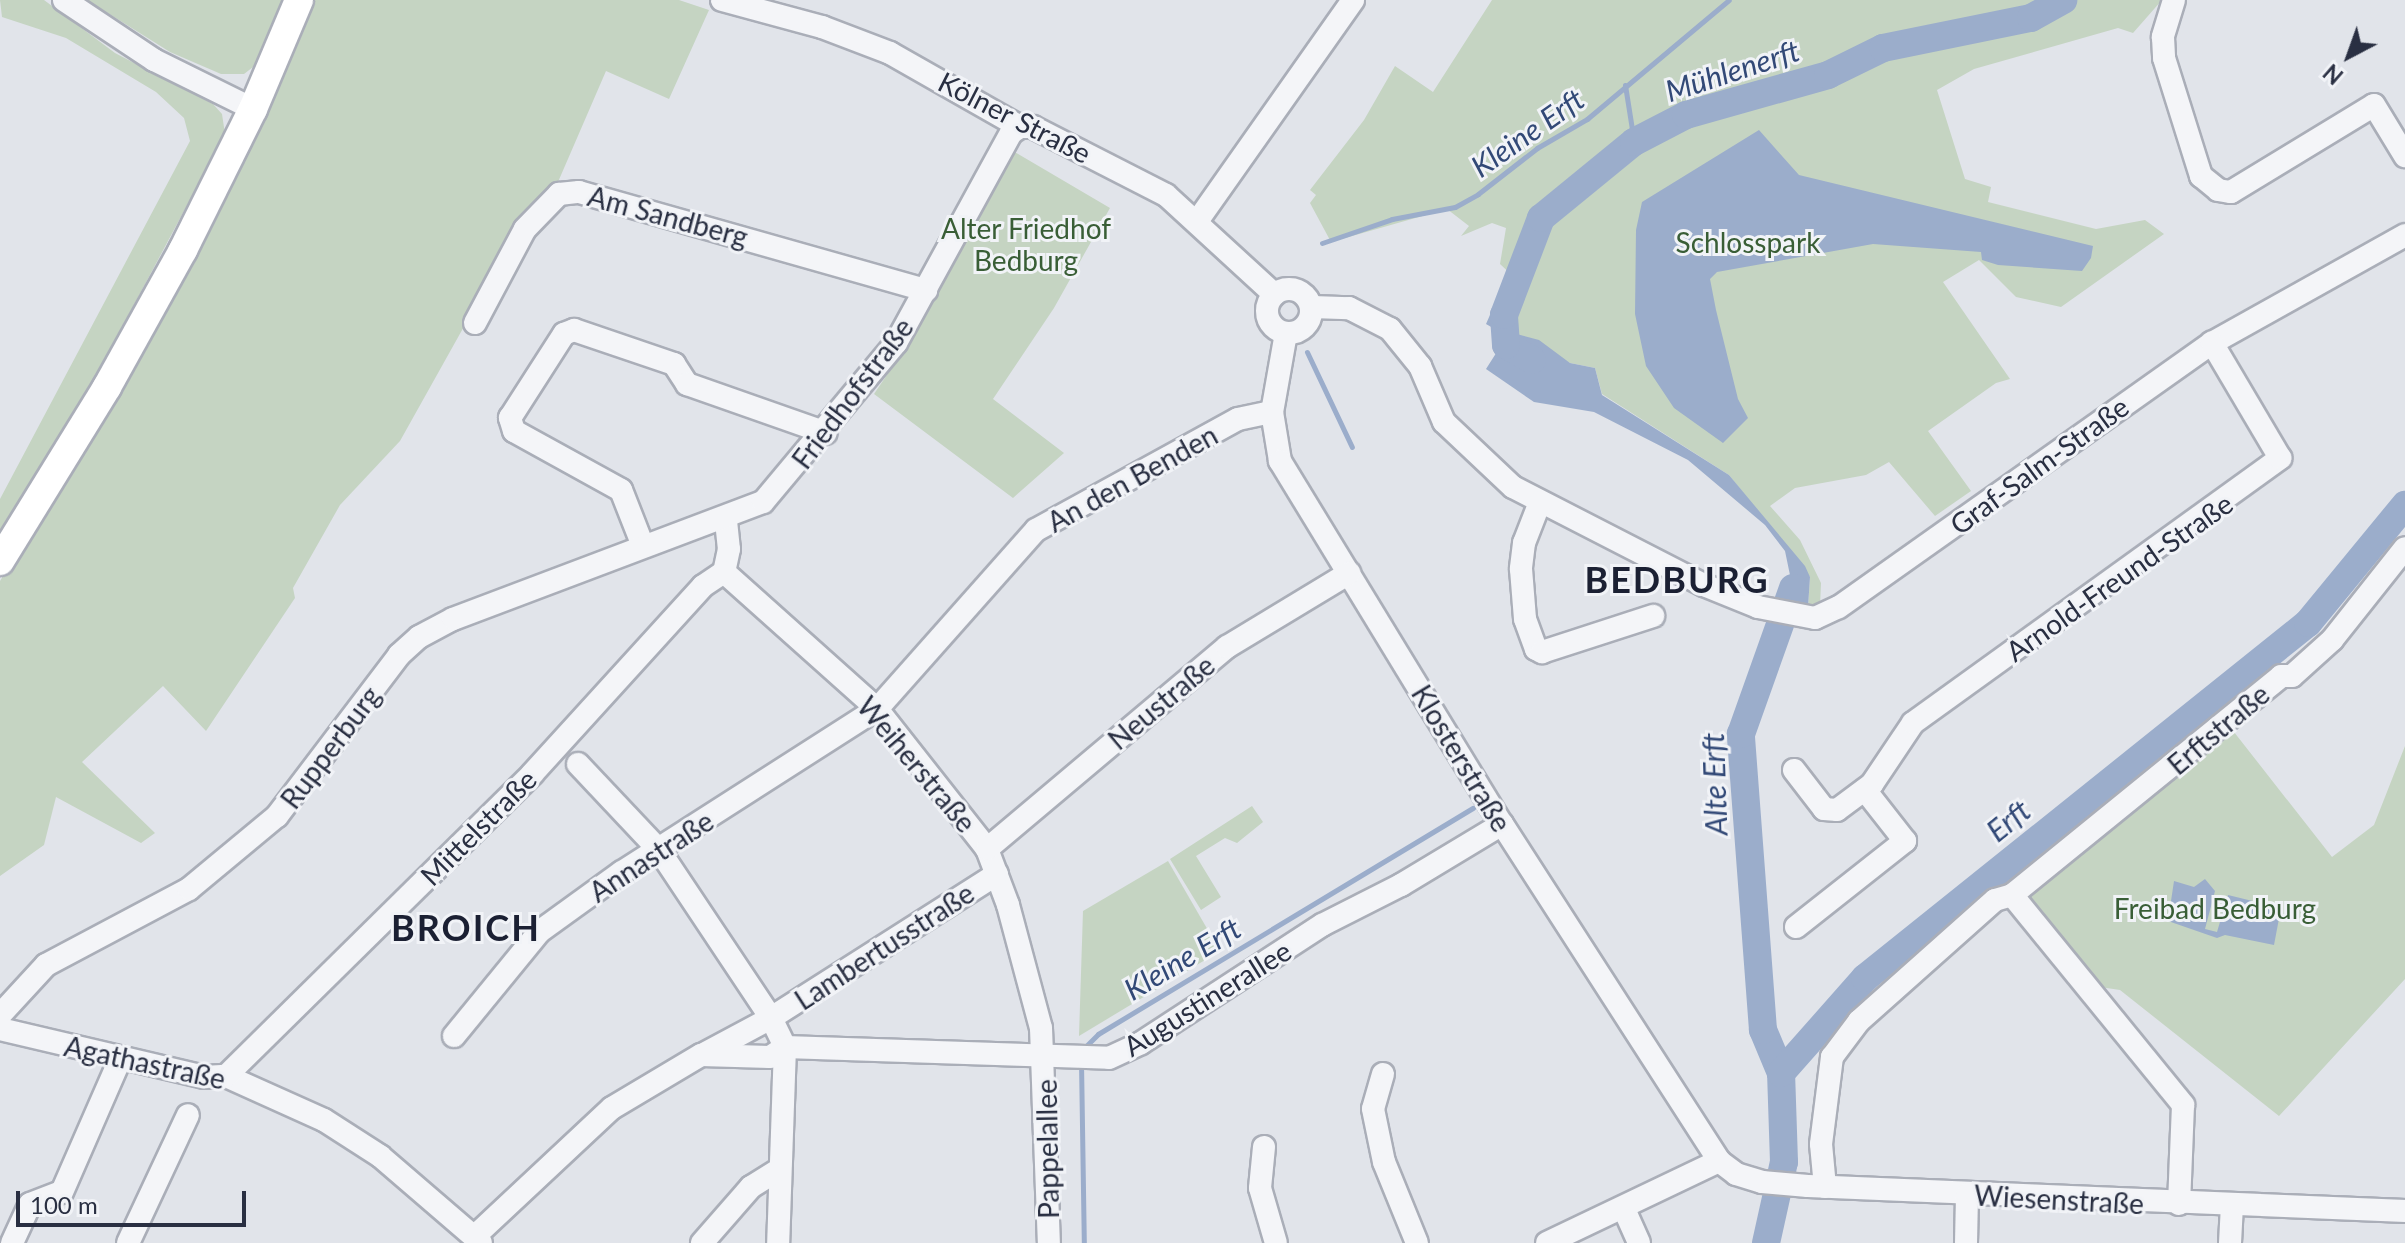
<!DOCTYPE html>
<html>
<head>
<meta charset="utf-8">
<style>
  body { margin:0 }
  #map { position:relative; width:2405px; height:1243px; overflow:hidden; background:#e1e4ea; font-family:Lato,sans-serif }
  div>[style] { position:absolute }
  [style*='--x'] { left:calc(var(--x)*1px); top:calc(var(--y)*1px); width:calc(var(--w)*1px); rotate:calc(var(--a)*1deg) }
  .green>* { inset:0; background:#c5d4c2 }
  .water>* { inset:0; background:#9badcb }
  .stream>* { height:5px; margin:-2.5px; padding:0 2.5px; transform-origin:2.5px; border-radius:2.5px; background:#9badcb }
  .river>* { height:28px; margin:-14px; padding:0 14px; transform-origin:14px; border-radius:14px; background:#9badcb }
  .roads { filter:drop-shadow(2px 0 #aaaeb8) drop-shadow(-2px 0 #aaaeb8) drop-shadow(0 2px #aaaeb8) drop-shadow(0 -2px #aaaeb8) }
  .minor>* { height:22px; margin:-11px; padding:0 11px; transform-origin:11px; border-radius:11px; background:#f4f5f8 }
  .minor>.ring { margin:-11px; padding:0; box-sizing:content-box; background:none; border:22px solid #f4f5f8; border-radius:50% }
  .major>* { height:28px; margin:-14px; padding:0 14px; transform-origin:14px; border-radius:14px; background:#fff }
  span { translate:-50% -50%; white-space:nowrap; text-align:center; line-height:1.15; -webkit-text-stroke:6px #f1f3f7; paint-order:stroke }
  .street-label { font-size:28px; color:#292f42 }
  .park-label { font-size:28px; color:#395e36 }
  .water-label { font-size:30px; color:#324977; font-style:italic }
  .district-label { font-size:36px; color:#1b2033; font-weight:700; letter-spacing:2px }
  .north { position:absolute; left:2309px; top:16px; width:80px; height:80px; -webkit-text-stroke:6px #f1f3f7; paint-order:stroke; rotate:221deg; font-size:22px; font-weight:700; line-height:32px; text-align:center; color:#292f42 }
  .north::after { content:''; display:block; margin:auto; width:28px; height:36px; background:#292f42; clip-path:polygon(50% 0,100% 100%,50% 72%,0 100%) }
  .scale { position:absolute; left:16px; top:1191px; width:230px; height:36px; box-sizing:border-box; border:4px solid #292f42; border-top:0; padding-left:10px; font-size:24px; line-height:28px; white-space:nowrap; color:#292f42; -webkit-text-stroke:6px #f1f3f7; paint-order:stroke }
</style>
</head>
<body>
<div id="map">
  <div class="green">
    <i style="clip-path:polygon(0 0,44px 0,115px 53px,213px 104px,222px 114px,225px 134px,128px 316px,102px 377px,0 544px,0 499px,190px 141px,184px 118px,156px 92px,66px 38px,2px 17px)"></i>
    <i style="clip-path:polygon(87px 0,289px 0,257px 64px,244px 74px,221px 74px,170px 52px)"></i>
    <i style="clip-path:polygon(314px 0,679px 0,709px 10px,669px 99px,606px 71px,558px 182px,518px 230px,400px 441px,340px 505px,293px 588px,295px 598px,206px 731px,163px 686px,82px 762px,155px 833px,141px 843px,56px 797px,44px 845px,0 876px,0 581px,193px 263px)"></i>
    <i style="clip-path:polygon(1492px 0,2162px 0,2133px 33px,2118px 28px,1974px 69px,1937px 90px,1965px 179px,1991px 187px,1988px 202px,2096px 229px,2145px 220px,2164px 234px,2061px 307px,2016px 297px,1979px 260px,1943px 282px,2010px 379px,1996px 383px,1928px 431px,1971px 491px,1935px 516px,1889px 462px,1866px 475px,1795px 488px,1770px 506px,1800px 540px,1821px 583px,1820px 606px,1808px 607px,1810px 577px,1729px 475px,1602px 394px,1595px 368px,1570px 363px,1513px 333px,1507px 318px,1516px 279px,1500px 264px,1506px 228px,1492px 223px,1461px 236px,1469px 226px,1447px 209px,1331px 242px,1310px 203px,1316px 195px,1310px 190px,1364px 120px,1395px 66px,1433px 92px)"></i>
    <i style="clip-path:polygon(1013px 151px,1110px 208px,1054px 308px,993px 399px,1064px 453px,1013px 498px,874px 394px,912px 338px)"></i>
    <i style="clip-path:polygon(2234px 732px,2332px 857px,2374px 825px,2405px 746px,2405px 979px,2279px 1116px,2120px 990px,2100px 987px,2023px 899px)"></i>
    <i style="clip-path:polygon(1252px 806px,1263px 822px,1237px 843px,1225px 838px,1196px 856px,1221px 897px,1201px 910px,1170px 859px)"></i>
    <i style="clip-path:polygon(1168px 861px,1220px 951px,1079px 1036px,1083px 911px)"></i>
  </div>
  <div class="water">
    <i style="clip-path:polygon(1759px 130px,1799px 175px,2093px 246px,2091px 258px,2082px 271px,1998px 265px,1982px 260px,1981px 252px,1873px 244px,1717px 272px,1710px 279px,1716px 310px,1738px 399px,1748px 418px,1723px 443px,1674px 408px,1646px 366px,1635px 314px,1636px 230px,1642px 202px)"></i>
    <i style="clip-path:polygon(1508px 274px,1516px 279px,1507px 318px,1513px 333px,1539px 340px,1570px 363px,1595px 368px,1602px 395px,1729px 475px,1805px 566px,1810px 577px,1808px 607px,1779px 602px,1791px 580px,1785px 551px,1765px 525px,1688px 460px,1594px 412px,1534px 402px,1486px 369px,1507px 336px,1486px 324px)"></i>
    <i style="clip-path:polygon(2205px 879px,2215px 891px,2205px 929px,2217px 932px,2228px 895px,2281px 908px,2274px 945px,2225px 935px,2217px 938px,2168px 921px,2174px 881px,2194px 887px)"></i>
  </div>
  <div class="stream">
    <i style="--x:1625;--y:85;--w:58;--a:81"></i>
    <i style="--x:1322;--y:243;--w:74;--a:-18.9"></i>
    <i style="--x:1392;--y:219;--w:64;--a:-10.8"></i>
    <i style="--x:1455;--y:207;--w:26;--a:-29"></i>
    <i style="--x:1478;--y:194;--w:75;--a:-37.9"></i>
    <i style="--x:1537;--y:148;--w:58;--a:-30.1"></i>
    <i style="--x:1587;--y:119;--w:185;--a:-40"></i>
    <i style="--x:1307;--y:352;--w:105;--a:64.7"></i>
    <i style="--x:1083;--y:1049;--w:21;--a:-45"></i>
    <i style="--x:1098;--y:1034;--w:438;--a:-31.1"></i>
    <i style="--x:1081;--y:1062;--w:181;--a:89.1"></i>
  </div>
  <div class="river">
    <i style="--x:1532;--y:360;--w:30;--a:-150"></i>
    <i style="--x:1506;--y:345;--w:30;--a:-94"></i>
    <i style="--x:1504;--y:315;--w:104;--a:-69.1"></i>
    <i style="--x:1541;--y:218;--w:120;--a:-39.3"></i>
    <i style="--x:1634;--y:142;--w:59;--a:-27.4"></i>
    <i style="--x:1686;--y:115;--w:148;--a:-15.7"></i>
    <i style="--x:1828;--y:75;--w:61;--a:-26.1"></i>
    <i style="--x:1883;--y:48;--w:151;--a:-11.5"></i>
    <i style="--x:2031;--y:18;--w:37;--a:-29"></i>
    <i style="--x:1781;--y:1073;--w:47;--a:-112.7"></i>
    <i style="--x:1763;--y:1030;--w:297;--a:-94.3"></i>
    <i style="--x:1741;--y:734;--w:155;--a:-70.4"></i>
    <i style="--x:1766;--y:1243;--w:83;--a:-77.5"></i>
    <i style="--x:1784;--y:1162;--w:89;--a:-91.9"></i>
    <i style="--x:1781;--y:1073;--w:127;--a:-48.5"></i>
    <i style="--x:1865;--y:978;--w:568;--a:-38.71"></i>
    <i style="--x:2308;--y:623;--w:153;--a:-50.6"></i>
  </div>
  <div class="roads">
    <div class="minor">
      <i style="--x:64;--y:0;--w:108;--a:33.7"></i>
      <i style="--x:154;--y:60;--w:110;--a:26.3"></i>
      <i style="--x:722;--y:0;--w:104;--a:15.1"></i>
      <i style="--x:822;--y:27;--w:73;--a:20.9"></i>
      <i style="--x:890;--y:53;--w:150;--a:29.6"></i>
      <i style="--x:1020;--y:127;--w:13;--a:0"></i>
      <i style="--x:1033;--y:127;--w:149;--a:27.1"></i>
      <i style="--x:1166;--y:195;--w:147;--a:42.5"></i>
      <i style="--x:2174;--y:0;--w:39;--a:107"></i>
      <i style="--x:2163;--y:37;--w:21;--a:87"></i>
      <i style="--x:2164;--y:58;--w:124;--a:72.6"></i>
      <i style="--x:2201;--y:176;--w:22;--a:39"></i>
      <i style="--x:2218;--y:190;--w:13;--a:9"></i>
      <i style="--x:2231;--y:192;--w:167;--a:-31.3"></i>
      <i style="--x:2374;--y:105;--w:60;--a:58.7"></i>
      <i style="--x:1198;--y:220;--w:269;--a:-54.8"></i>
      <i class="ring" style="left:1267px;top:289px;width:22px;height:22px"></i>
      <i style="--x:1312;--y:307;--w:37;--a:2"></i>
      <i style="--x:1349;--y:308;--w:46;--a:27.1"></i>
      <i style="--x:1390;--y:329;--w:48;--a:51"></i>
      <i style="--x:1420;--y:366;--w:61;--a:66.8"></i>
      <i style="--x:1444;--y:422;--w:95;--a:43.3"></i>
      <i style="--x:1513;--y:487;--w:215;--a:27.2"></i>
      <i style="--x:1704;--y:585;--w:58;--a:22.2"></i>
      <i style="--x:1758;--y:607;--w:58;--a:10.9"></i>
      <i style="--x:1815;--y:618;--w:26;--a:-25"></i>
      <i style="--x:1839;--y:607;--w:457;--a:-35.3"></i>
      <i style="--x:2212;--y:343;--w:221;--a:-29.2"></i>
      <i style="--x:475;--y:323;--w:106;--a:-62"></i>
      <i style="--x:525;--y:229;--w:49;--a:-45.8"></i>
      <i style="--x:559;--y:194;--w:20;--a:-6"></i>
      <i style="--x:579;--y:192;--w:361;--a:15.8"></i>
      <i style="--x:1286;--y:333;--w:80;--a:100"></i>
      <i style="--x:1272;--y:412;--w:50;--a:80.7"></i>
      <i style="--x:1280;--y:461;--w:426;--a:58.6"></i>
      <i style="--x:1502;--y:824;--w:401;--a:57.2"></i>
      <i style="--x:1719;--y:1161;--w:21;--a:37"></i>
      <i style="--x:1736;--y:1174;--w:27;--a:17"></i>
      <i style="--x:1762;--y:1182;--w:46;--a:5"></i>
      <i style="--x:1808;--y:1186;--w:598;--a:2.4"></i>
      <i style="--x:1540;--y:502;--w:44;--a:111.3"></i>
      <i style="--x:1524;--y:543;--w:26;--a:97"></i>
      <i style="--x:1521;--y:569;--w:50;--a:85.4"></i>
      <i style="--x:1525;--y:619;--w:32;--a:70"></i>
      <i style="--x:1536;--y:649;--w:7;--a:27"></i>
      <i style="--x:1542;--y:652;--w:117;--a:-18"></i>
      <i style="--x:726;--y:521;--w:28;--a:84"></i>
      <i style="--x:729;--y:549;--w:24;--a:102"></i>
      <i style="--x:724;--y:572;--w:205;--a:41.8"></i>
      <i style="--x:877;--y:709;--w:178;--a:51.8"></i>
      <i style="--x:987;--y:849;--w:60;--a:69.4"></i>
      <i style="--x:1008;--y:905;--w:127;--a:75"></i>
      <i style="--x:1041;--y:1028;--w:215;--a:87.9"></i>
      <i style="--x:643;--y:546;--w:60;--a:-111.4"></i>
      <i style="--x:621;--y:490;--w:122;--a:-151.1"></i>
      <i style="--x:514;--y:431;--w:14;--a:-107"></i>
      <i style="--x:510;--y:418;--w:100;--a:-57.3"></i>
      <i style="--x:564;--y:334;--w:11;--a:-22"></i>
      <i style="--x:574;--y:330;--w:106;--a:18.8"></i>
      <i style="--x:674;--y:364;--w:24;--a:57"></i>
      <i style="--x:687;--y:384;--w:147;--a:19.4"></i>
      <i style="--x:578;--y:764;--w:118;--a:46.7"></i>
      <i style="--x:659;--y:850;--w:202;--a:56.3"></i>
      <i style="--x:771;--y:1018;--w:268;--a:-32.5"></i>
      <i style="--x:1794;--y:770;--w:49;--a:52.4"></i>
      <i style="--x:1824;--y:809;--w:13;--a:4"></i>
      <i style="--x:1837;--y:810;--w:44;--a:-36.6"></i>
      <i style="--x:1872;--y:784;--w:73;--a:-56.1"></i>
      <i style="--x:1913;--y:723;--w:453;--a:-35.8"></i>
      <i style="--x:2280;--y:458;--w:134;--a:-120.6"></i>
      <i style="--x:987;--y:849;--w:314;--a:-40.1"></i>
      <i style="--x:1227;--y:647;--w:143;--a:-31.2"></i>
      <i style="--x:2012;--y:895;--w:271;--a:50.8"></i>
      <i style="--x:2183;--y:1105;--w:99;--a:92.3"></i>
      <i style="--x:1796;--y:927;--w:139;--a:-38.3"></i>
      <i style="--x:1905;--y:841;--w:65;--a:-128.1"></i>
      <i style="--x:0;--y:1015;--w:68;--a:-47.4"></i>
      <i style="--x:46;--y:965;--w:162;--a:-28"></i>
      <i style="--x:189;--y:889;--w:114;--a:-39.7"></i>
      <i style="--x:277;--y:816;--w:202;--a:-52.8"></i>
      <i style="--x:399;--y:655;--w:27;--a:-42"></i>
      <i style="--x:419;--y:637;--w:38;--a:-28"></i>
      <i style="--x:453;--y:619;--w:331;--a:-20.7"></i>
      <i style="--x:763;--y:502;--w:207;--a:-50.1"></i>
      <i style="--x:896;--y:343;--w:239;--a:-61.3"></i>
      <i style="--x:1011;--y:133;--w:11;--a:-34"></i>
      <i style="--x:0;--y:1029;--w:210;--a:13.2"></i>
      <i style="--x:204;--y:1077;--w:22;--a:-3"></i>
      <i style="--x:226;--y:1076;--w:107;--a:24.2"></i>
      <i style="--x:324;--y:1120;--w:67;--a:32.7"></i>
      <i style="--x:380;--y:1156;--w:133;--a:40.7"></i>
      <i style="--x:454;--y:1036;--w:134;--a:-50.7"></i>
      <i style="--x:539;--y:932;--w:102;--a:-35.9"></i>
      <i style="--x:622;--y:872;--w:303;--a:-32.6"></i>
      <i style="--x:877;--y:709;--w:239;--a:-48.4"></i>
      <i style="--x:1036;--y:530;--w:230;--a:-28.8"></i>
      <i style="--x:1238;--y:419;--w:35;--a:-12"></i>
      <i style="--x:702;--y:1055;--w:78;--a:-28.2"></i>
      <i style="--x:771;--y:1018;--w:32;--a:64"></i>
      <i style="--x:785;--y:1047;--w:196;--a:92"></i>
      <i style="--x:1383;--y:1074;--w:36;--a:106"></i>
      <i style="--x:1373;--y:1109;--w:54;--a:78.3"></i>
      <i style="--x:1384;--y:1162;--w:87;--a:67.8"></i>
      <i style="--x:226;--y:1076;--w:430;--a:-44.6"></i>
      <i style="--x:532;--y:774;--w:254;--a:-47.7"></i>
      <i style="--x:703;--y:586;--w:25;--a:-34"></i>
      <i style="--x:1264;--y:1147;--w:41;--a:95.6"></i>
      <i style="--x:1260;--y:1188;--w:57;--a:73.8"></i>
      <i style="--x:1825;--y:1187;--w:43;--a:-95.3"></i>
      <i style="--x:1821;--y:1144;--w:88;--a:-82.8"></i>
      <i style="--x:1832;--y:1057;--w:45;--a:-53.1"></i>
      <i style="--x:1859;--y:1021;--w:182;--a:-41.7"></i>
      <i style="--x:1995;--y:900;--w:18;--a:-16"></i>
      <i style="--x:2012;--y:895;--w:347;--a:-39.1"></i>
      <i style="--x:2281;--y:676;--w:11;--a:0"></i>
      <i style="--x:2292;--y:676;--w:54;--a:-42"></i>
      <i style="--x:2332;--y:640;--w:117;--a:-51.6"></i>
      <i style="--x:1624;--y:1209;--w:37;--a:66"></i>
      <i style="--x:475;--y:1236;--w:187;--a:-43.1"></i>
      <i style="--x:612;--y:1108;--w:104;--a:-30.8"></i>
      <i style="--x:701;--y:1055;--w:69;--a:1.7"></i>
      <i style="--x:770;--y:1057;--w:18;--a:-34"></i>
      <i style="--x:785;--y:1047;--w:324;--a:1.9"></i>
      <i style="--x:1109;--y:1058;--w:35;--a:-25"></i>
      <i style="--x:1141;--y:1043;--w:216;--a:-33.1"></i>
      <i style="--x:1322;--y:925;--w:89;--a:-26.9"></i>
      <i style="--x:1401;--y:885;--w:118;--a:-31.1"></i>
      <i style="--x:12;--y:1243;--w:43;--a:-65.2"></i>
      <i style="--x:30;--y:1204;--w:34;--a:-21"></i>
      <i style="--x:62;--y:1192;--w:147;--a:-66.4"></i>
      <i style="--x:128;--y:1243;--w:141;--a:-64.9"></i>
      <i style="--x:702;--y:1243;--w:74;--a:-48.8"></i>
      <i style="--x:751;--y:1187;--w:34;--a:-32"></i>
      <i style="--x:1547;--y:1243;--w:191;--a:-25.5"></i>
      <i style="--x:1966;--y:1243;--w:48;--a:-88.8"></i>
      <i style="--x:2230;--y:1243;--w:37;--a:-87"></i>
    </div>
    <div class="major">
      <i style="--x:0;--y:561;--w:204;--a:-58.4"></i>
      <i style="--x:107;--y:387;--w:157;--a:-61"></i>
      <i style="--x:183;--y:250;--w:157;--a:-63.6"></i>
      <i style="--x:253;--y:109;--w:118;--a:-67.1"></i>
    </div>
  </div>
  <div class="street-label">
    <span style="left:1015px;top:117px;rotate:27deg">Kölner Straße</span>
    <span style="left:668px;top:216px;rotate:15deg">Am Sandberg</span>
    <span style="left:852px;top:393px;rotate:-53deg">Friedhofstraße</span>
    <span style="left:2039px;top:465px;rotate:-36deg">Graf-Salm-Straße</span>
    <span style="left:1132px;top:478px;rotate:-29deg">An den Benden</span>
    <span style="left:2119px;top:577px;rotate:-35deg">Arnold-Freund-Straße</span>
    <span style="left:1161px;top:702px;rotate:-40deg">Neustraße</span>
    <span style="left:2218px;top:729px;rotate:-40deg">Erftstraße</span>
    <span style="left:330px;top:747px;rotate:-53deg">Rupperburg</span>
    <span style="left:1462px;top:758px;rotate:59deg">Klosterstraße</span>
    <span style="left:917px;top:764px;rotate:50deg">Weiherstraße</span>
    <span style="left:478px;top:827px;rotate:-45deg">Mittelstraße</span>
    <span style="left:651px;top:856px;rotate:-33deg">Annastraße</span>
    <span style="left:884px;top:946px;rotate:-33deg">Lambertusstraße</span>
    <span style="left:1207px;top:998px;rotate:-32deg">Augustinerallee</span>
    <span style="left:145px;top:1062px;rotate:12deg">Agathastraße</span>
    <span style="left:1047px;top:1149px;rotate:-91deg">Pappelallee</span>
    <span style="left:2059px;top:1199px;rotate:3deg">Wiesenstraße</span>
  </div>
  <div class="park-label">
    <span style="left:1026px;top:244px">Alter Friedhof<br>Bedburg</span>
    <span style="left:1748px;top:242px">Schlosspark</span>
    <span style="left:2215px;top:908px">Freibad Bedburg</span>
  </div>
  <div class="water-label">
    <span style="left:1732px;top:70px;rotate:-18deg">Mühlenerft</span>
    <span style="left:1527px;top:132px;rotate:-35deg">Kleine Erft</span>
    <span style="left:1714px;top:784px;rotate:-92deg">Alte Erft</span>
    <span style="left:2008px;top:820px;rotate:-39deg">Erft</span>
    <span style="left:1182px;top:958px;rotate:-31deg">Kleine Erft</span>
  </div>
  <div class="district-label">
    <span style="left:1677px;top:580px">BEDBURG</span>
    <span style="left:466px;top:928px">BROICH</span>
  </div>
  <div class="north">N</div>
  <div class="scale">100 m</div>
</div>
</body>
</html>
